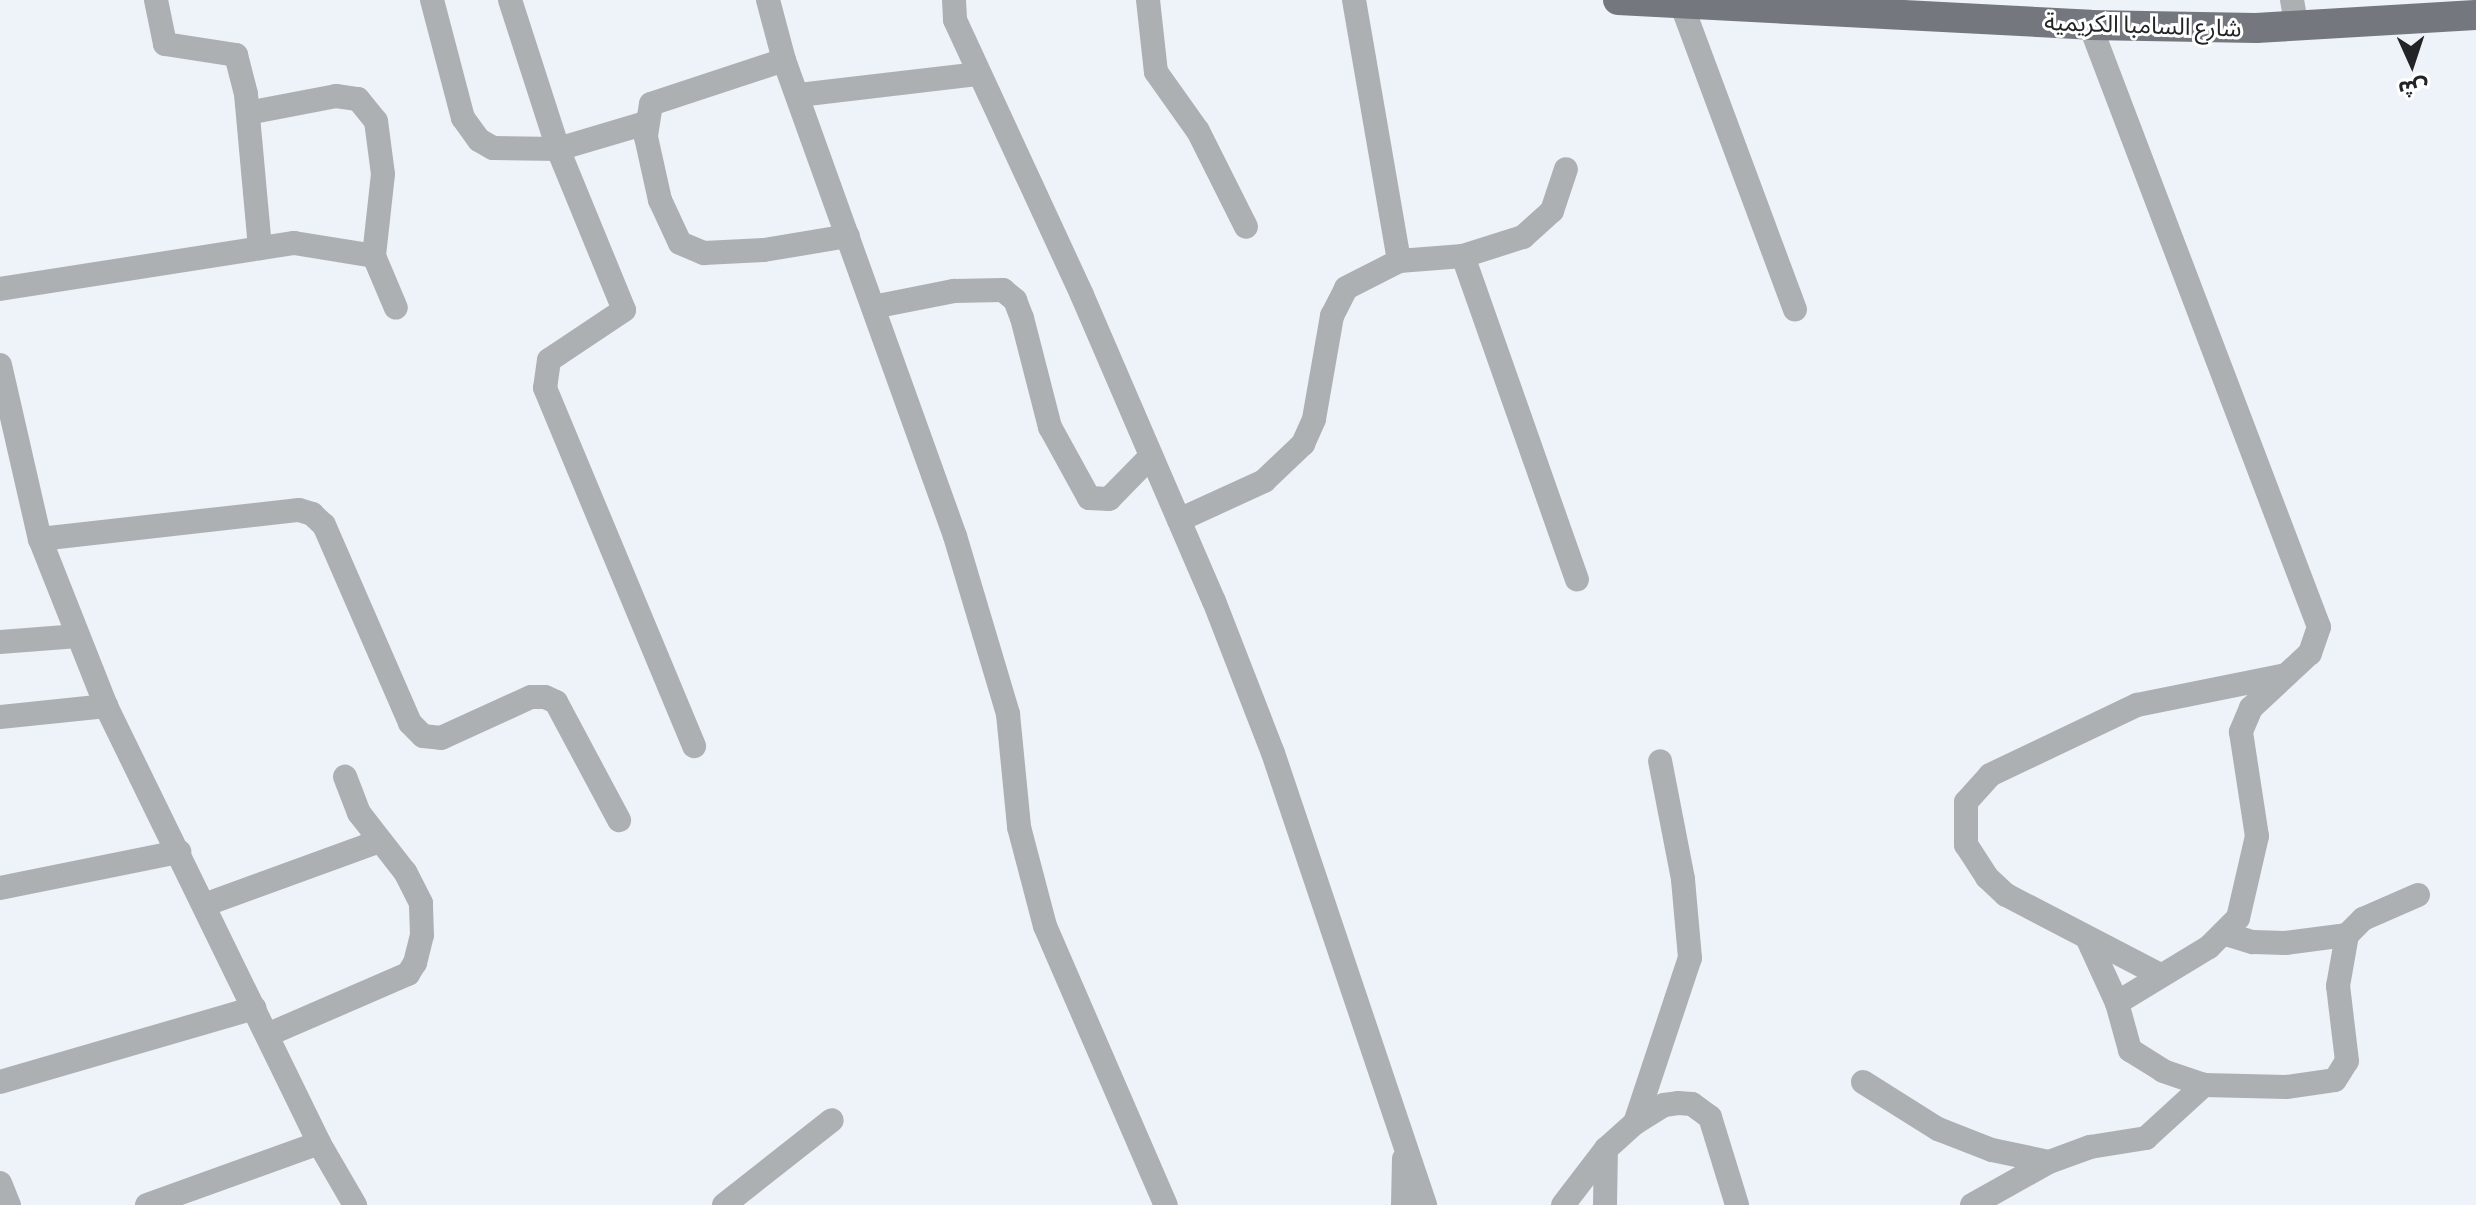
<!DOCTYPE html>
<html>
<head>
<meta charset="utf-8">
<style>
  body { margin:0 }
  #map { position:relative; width:2476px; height:1205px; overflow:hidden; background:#eef3fa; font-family:"Crimson Pro","Noto Sans Arabic",serif }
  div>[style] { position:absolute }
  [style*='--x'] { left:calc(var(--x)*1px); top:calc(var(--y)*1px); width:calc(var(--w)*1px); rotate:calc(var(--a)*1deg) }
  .minor>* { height:24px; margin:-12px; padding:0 12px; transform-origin:12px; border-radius:12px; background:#adb0b3 }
  .major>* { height:30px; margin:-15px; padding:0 15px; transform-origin:15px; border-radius:15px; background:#74787e }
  span { translate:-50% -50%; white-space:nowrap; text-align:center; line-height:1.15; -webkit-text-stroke:6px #fff; paint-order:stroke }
  .street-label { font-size:24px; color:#222426 }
  .north { position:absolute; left:2372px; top:24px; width:80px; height:80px; -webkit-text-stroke:6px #fff; paint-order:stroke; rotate:177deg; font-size:22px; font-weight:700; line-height:32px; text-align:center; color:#222426 }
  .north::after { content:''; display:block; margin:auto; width:28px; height:36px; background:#222426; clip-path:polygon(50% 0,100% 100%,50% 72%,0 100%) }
</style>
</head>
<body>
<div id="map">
  <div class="minor">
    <i style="--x:156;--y:0;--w:45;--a:78.4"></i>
    <i style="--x:165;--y:44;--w:72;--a:8.8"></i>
    <i style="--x:236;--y:55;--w:40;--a:75.6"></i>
    <i style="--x:246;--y:94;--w:155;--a:84.8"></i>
    <i style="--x:432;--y:0;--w:122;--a:75.3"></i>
    <i style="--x:463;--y:118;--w:27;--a:54"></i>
    <i style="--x:479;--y:140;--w:16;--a:30"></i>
    <i style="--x:493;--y:148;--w:65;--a:0.9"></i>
    <i style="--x:558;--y:149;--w:92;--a:-16.5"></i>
    <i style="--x:510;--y:0;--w:157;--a:72.1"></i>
    <i style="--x:558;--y:149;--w:174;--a:67.7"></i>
    <i style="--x:624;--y:310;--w:90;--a:146.3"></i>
    <i style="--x:549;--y:360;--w:28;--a:98"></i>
    <i style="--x:545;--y:388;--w:388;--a:67.4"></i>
    <i style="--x:768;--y:0;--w:62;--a:75.1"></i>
    <i style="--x:784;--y:60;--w:506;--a:70.24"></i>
    <i style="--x:955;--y:536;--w:186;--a:73.4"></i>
    <i style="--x:1008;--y:714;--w:114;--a:84.4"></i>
    <i style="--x:1019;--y:827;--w:102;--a:75.3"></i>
    <i style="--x:1045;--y:926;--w:304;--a:66.6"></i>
    <i style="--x:954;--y:0;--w:20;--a:87"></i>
    <i style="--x:955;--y:20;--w:303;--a:65.2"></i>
    <i style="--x:1082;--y:295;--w:333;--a:66.7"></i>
    <i style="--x:1214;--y:601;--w:163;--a:68.8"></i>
    <i style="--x:1273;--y:753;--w:477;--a:71.4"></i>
    <i style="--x:1148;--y:0;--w:72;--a:83.7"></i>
    <i style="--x:1156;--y:72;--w:72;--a:54.6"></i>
    <i style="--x:1198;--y:131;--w:107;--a:63.4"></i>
    <i style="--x:1354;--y:0;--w:265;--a:80.2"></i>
    <i style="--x:2292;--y:0;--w:27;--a:80"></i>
    <i style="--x:1681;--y:3;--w:327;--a:69.6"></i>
    <i style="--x:2090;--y:25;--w:644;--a:69.17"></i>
    <i style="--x:2319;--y:627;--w:28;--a:109"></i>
    <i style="--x:2310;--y:653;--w:81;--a:137"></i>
    <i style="--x:2251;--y:708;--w:26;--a:113"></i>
    <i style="--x:2241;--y:732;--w:105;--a:81.3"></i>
    <i style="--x:2257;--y:836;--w:84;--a:103"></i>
    <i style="--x:2238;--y:918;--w:41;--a:135"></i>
    <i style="--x:2209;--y:947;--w:108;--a:148.7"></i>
    <i style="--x:784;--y:60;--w:140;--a:161.7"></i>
    <i style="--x:651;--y:104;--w:33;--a:99"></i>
    <i style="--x:646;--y:137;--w:65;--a:77.5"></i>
    <i style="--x:660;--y:200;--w:47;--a:65.1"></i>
    <i style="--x:680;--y:243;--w:26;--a:23"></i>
    <i style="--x:704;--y:253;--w:60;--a:-2.9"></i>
    <i style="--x:764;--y:250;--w:85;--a:-9.5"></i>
    <i style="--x:799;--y:95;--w:181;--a:-6.7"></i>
    <i style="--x:248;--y:113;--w:90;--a:-10.9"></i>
    <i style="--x:336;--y:96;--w:22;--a:8"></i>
    <i style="--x:358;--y:99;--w:28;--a:51"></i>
    <i style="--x:376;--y:121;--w:53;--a:82.5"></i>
    <i style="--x:383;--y:174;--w:82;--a:96.3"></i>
    <i style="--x:1463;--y:256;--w:343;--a:70.6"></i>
    <i style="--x:0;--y:289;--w:298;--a:-8.9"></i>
    <i style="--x:294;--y:243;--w:81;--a:9.2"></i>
    <i style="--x:374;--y:256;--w:56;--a:67.1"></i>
    <i style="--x:873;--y:307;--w:83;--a:-11.2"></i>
    <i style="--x:954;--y:291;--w:49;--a:-1.2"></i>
    <i style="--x:1003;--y:290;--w:16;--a:40"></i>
    <i style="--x:1015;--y:300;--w:19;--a:69"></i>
    <i style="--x:1022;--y:318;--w:113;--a:75.6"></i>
    <i style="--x:1050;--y:427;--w:81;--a:61.2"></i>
    <i style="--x:1089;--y:498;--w:20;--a:3"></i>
    <i style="--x:1109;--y:499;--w:60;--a:-45.7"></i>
    <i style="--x:0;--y:365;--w:179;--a:77.1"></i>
    <i style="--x:40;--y:539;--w:180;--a:68.4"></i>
    <i style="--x:106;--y:706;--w:486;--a:64"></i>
    <i style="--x:319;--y:1143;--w:72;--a:59.9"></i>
    <i style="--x:1179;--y:520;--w:94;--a:-24.6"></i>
    <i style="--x:1264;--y:481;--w:54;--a:-43.5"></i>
    <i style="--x:1303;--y:444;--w:27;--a:-66"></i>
    <i style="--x:1314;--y:419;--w:105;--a:-80.1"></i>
    <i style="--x:1332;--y:316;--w:31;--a:-63"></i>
    <i style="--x:1346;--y:288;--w:59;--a:-27"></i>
    <i style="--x:1399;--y:261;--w:64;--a:-4.5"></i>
    <i style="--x:1463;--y:256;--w:63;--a:-17.6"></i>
    <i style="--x:1523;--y:237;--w:39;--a:-42"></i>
    <i style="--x:1552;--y:211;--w:44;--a:-71.6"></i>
    <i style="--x:40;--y:539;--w:261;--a:-6.4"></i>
    <i style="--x:299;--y:510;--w:14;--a:17"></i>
    <i style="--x:312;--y:514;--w:16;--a:43"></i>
    <i style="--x:324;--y:525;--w:216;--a:66.5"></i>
    <i style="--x:410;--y:723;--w:18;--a:45"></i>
    <i style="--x:423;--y:736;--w:18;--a:6"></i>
    <i style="--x:441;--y:738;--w:99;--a:-24.5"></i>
    <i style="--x:531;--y:697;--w:14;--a:0"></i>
    <i style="--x:545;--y:697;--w:12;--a:24"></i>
    <i style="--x:556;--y:702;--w:134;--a:61.9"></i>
    <i style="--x:0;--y:642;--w:78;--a:-4.4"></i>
    <i style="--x:0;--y:717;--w:107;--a:-5.9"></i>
    <i style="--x:0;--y:888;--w:183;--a:-11.4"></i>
    <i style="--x:204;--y:905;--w:184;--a:-20"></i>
    <i style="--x:2226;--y:934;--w:28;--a:17"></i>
    <i style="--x:2253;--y:942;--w:32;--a:2"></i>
    <i style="--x:2285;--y:943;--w:63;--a:-7.4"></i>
    <i style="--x:2089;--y:942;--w:67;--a:65.3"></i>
    <i style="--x:2117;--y:1003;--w:49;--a:74.5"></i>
    <i style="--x:2130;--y:1050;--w:39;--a:32"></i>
    <i style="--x:2163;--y:1071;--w:43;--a:18.9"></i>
    <i style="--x:2204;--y:1085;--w:82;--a:1.4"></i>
    <i style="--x:2286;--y:1087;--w:49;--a:-8.1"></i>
    <i style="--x:2335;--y:1080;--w:22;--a:-58"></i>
    <i style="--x:2347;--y:1061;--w:76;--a:-96.8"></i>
    <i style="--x:2338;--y:986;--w:52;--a:-80"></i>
    <i style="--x:2347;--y:935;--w:23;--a:-45"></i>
    <i style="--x:2363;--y:919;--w:60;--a:-23.6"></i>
    <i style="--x:2160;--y:975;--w:174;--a:-152.5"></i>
    <i style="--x:2006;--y:895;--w:26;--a:-137"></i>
    <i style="--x:1987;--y:877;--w:38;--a:-123"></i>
    <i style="--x:1966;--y:845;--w:43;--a:-90"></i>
    <i style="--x:1966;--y:802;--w:36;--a:-48"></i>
    <i style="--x:1990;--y:775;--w:163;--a:-25.5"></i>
    <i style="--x:2137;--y:705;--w:152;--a:-11.4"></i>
    <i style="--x:267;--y:1035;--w:154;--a:-23.4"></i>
    <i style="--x:408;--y:974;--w:13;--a:-58"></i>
    <i style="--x:415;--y:963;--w:29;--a:-76"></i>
    <i style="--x:422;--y:935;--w:32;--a:-92"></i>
    <i style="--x:421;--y:903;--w:35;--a:-117"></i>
    <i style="--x:405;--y:872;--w:75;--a:-127.9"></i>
    <i style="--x:359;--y:813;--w:39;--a:-111"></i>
    <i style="--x:0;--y:1082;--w:265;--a:-16.2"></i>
    <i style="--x:1863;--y:1082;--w:89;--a:32.1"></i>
    <i style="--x:1938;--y:1129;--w:58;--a:21.3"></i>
    <i style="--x:1992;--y:1150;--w:58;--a:11.9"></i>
    <i style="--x:1635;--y:1123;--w:174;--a:-71.6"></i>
    <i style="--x:1690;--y:958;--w:79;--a:-95.1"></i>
    <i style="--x:1683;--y:879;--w:120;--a:-101"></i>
    <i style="--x:0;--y:1183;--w:24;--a:68"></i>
    <i style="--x:147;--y:1205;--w:183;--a:-19.8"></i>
    <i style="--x:724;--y:1205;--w:137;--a:-38.2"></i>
    <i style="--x:1403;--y:1205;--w:46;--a:-88.8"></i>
    <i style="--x:1563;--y:1205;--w:71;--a:-52.5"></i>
    <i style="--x:1606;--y:1149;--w:39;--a:-42"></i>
    <i style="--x:1635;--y:1123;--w:34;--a:-32"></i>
    <i style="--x:1664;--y:1105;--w:14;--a:-8"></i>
    <i style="--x:1678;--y:1103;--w:14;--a:4"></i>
    <i style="--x:1692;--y:1104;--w:22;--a:36"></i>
    <i style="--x:1710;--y:1117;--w:92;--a:72.9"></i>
    <i style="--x:1605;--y:1205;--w:56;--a:-89"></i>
    <i style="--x:1972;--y:1205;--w:88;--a:-29.2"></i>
    <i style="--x:2049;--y:1162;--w:44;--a:-20.1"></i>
    <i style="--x:2090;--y:1147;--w:57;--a:-9.1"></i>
    <i style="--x:2146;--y:1138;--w:79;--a:-42.4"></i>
  </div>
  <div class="major">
    <i style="--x:1618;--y:0;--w:473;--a:3"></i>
    <i style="--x:2090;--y:25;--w:166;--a:1"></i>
    <i style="--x:2256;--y:28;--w:220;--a:-3.4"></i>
  </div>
  <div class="street-label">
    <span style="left:2143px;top:25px;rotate:2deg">شارع السامبا الكريمية</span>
  </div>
  <div class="north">ش</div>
</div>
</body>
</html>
